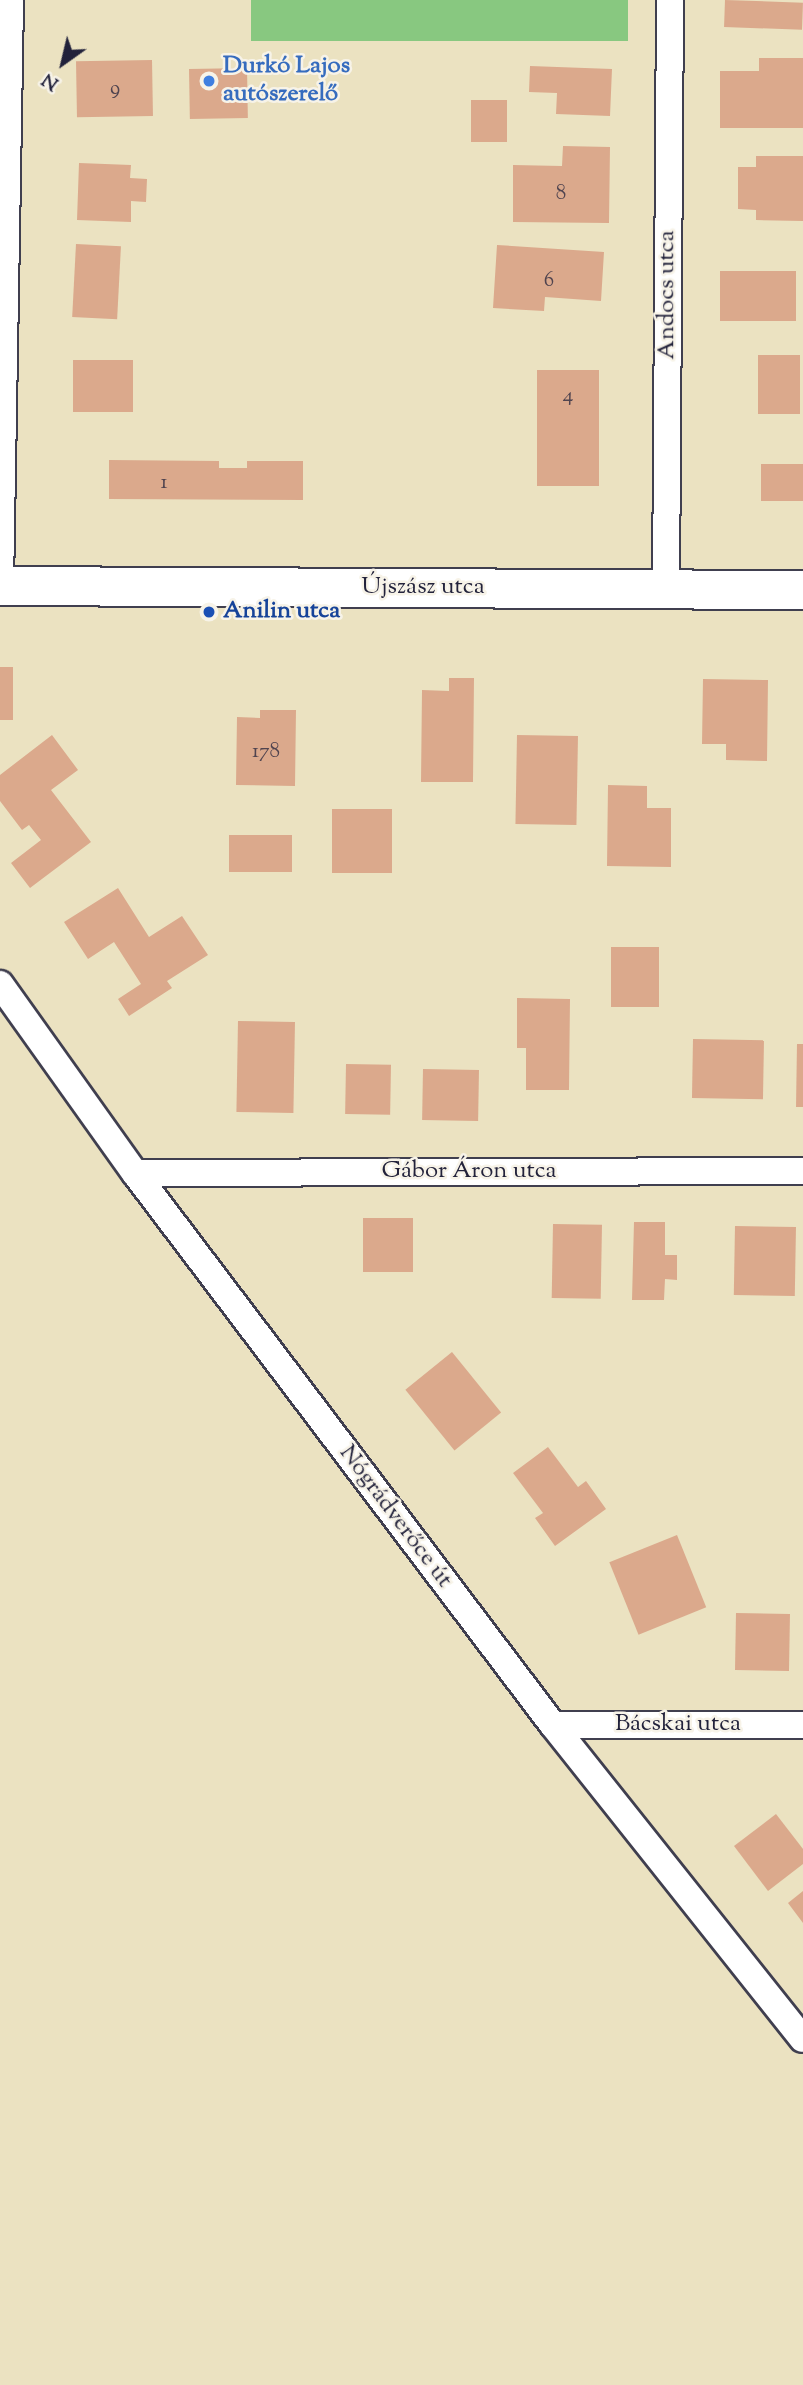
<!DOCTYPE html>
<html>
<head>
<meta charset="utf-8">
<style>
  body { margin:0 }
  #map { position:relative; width:803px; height:2385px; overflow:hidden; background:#ebe2c1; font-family:"Sorts Mill Goudy",serif }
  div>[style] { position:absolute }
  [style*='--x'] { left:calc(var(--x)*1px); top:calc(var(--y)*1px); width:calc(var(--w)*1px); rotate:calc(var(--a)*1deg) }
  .green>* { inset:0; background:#88c880; transform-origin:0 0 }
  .building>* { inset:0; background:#dba98c; transform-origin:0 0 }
  .roads { filter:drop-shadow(2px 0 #403f4f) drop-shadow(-2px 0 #403f4f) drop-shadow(0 2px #403f4f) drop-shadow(0 -2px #403f4f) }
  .street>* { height:26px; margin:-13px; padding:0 13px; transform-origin:13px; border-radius:13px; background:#fff }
  .secondary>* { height:38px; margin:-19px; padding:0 19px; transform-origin:19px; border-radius:19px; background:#fff }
  .dots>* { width:19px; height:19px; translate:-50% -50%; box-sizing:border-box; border:4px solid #f7f3e8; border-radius:50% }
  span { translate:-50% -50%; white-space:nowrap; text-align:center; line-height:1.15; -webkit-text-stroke:5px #f7f3e8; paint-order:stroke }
  .number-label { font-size:21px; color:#50444f }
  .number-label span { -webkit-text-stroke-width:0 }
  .shop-label { font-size:24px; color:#366cbe; font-weight:700 }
  .left { translate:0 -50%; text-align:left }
  .street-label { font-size:24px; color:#22223b }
  .transit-label { font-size:24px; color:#164399; font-weight:700 }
  .north { position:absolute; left:28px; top:28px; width:70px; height:70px; -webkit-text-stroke:5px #f7f3e8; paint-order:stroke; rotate:214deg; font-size:19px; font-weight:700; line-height:28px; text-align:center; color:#22223b }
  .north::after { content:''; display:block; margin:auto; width:24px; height:32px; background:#22223b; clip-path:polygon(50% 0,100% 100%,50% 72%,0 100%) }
</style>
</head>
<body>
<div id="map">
  <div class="green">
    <i style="left:251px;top:0;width:377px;height:41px"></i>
  </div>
  <div class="building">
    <i style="left:725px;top:0;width:78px;height:27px;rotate:2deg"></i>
    <i style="clip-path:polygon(759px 58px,803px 58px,803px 128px,720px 128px,720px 71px,759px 71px)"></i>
    <i style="left:152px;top:60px;width:56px;height:76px;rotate:89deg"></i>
    <i style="clip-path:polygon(530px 66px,612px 69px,610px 116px,556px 114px,557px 93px,529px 92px)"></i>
    <i style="left:247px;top:68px;width:50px;height:58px;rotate:89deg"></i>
    <i style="left:471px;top:100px;width:36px;height:42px"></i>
    <i style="clip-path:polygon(563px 146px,610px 147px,609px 223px,513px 222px,513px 165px,562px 166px)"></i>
    <i style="clip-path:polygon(756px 156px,803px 156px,803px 221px,756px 220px,756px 210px,738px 209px,738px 167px,756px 167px)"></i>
    <i style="clip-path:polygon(79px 163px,131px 165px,130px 178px,147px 179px,146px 202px,131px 201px,131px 222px,77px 220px)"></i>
    <i style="left:76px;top:244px;width:45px;height:73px;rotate:3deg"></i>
    <i style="clip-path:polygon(497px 245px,604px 252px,601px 301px,545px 297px,544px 311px,493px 308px)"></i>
    <i style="left:720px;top:271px;width:76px;height:50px"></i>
    <i style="left:758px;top:355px;width:42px;height:59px"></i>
    <i style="left:73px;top:360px;width:60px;height:52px"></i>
    <i style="left:537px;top:370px;width:62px;height:116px"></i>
    <i style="clip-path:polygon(109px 460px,219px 461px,219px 468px,247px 468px,247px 461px,303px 461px,303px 500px,109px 499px)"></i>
    <i style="left:761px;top:464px;width:42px;height:37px"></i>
    <i style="left:0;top:667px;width:13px;height:53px"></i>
    <i style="clip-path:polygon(449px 678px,474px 678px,473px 782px,421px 782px,422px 690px,449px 691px)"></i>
    <i style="clip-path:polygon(703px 679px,768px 680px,767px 761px,726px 760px,726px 744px,702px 744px)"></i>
    <i style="clip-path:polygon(260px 710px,296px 710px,295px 786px,236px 785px,237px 717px,260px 718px)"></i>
    <i style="clip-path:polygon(52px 735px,78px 770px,51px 790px,91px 842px,30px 888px,11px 863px,41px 840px,29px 825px,22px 830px,0 801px,0 775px)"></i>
    <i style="left:517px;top:735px;width:61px;height:89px;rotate:1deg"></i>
    <i style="clip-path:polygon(608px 785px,647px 786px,647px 808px,671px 808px,671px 867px,607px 866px)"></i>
    <i style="left:332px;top:809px;width:60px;height:64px"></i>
    <i style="left:229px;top:835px;width:63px;height:37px"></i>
    <i style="clip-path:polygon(118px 888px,149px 937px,182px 916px,208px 955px,167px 981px,172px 988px,129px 1016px,118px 999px,141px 984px,114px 942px,88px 959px,64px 922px)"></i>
    <i style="left:611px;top:947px;width:48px;height:60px"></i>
    <i style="clip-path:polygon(517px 998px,570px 999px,569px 1090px,526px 1090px,526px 1048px,517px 1048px)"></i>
    <i style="left:238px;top:1021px;width:57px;height:91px;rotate:1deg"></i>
    <i style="left:693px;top:1039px;width:71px;height:59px;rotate:1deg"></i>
    <i style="clip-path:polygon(797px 1044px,803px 1044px,803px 1107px,796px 1107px)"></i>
    <i style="left:346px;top:1064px;width:45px;height:50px;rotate:1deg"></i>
    <i style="left:423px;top:1069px;width:56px;height:51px;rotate:1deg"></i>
    <i style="left:363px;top:1218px;width:50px;height:54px"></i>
    <i style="clip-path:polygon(634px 1222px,665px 1222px,665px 1255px,677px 1255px,677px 1280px,665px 1279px,664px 1300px,632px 1300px)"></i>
    <i style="left:553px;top:1224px;width:49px;height:74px;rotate:1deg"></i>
    <i style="left:735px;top:1226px;width:61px;height:69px;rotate:1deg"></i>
    <i style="left:452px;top:1352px;width:78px;height:60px;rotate:51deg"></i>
    <i style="clip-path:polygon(548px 1447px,578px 1487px,586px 1481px,606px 1509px,555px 1546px,535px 1518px,543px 1513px,513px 1473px)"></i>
    <i style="left:677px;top:1535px;width:78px;height:73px;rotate:68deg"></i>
    <i style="left:736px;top:1613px;width:54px;height:57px;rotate:1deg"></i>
    <i style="clip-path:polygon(776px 1814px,803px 1849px,803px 1864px,768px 1891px,734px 1846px)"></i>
    <i style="clip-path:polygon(803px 1891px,803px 1923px,788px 1903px)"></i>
  </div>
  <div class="roads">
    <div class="street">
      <i style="--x:0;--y:586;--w:586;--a:-89.02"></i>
      <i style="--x:666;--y:589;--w:589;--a:-89.61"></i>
      <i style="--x:0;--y:984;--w:232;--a:54.5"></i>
      <i style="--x:135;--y:1173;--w:692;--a:52.87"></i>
      <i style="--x:553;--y:1725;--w:401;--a:51.5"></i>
      <i style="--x:135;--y:1173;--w:668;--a:-0.17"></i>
      <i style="--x:553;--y:1725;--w:250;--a:0"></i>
    </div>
    <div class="secondary">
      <i style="--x:0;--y:586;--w:803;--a:0.29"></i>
    </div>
  </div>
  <div class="dots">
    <i style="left:209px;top:81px;background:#3f7fe0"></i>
    <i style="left:209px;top:612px;background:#1a4fb4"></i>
  </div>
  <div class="number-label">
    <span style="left:115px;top:89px">9</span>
    <span style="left:561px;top:194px">8</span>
    <span style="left:549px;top:281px">6</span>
    <span style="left:568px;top:396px">4</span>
    <span style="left:164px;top:483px">1</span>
    <span style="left:266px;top:752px">178</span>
  </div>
  <div class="shop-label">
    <span class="left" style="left:223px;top:81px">Durkó Lajos<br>autószerelő</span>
  </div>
  <div class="street-label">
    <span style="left:668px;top:295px;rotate:-90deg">Andocs utca</span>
    <span style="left:423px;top:588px">Újszász utca</span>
    <span style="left:469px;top:1172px">Gábor Áron utca</span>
    <span style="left:395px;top:1517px;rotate:53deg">Nógrádverőce út</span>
    <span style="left:678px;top:1725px">Bácskai utca</span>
  </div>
  <div class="transit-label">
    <span class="left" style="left:223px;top:612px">Anilin utca</span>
  </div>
  <div class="north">N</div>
</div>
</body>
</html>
